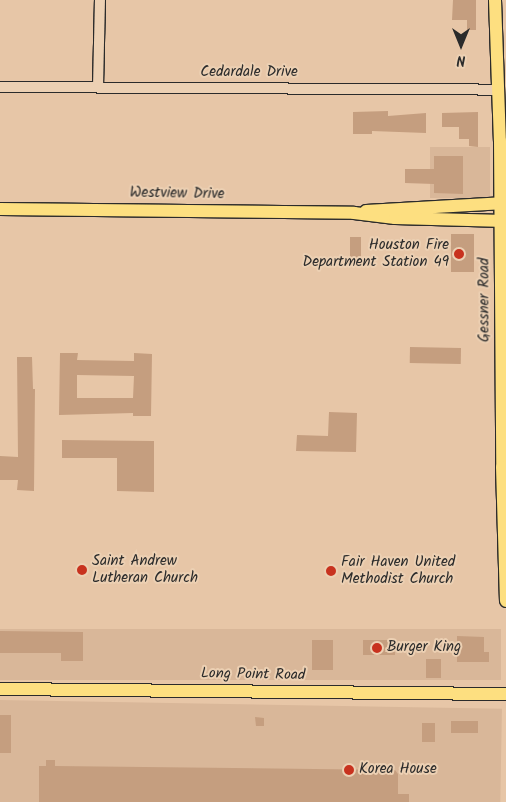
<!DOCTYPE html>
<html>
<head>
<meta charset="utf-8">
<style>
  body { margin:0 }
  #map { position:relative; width:506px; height:802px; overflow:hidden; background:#e7c6a7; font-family:Kalam,sans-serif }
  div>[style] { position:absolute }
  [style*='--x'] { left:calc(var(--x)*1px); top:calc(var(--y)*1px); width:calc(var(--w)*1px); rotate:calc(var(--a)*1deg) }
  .built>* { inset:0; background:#d9b799; transform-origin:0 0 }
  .building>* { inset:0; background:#c59e7f; transform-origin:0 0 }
  .roads { filter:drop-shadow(1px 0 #2b2b2b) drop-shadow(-1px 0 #2b2b2b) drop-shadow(0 1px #2b2b2b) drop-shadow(0 -1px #2b2b2b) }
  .minor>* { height:10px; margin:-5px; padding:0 5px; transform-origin:5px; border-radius:5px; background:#ecd0b3 }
  .major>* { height:12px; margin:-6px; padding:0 6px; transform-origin:6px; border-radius:6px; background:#fddf80 }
  .dots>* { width:14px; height:14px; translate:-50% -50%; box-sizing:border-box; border:2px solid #ecd0b3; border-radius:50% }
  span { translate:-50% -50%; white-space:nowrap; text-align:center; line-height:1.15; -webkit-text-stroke:4px #ecd0b3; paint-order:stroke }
  .street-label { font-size:15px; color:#2b2b2b }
  .poi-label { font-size:15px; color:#2b2b2b }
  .right { translate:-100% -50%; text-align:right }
  .left { translate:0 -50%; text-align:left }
  .north { position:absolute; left:436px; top:20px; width:50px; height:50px; -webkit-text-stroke:4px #ecd0b3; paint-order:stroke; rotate:180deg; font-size:14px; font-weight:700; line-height:20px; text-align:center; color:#2b2b2b }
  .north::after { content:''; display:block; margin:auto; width:18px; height:22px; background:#2b2b2b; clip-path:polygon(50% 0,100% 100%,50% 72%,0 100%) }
</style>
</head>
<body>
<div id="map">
  <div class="built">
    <i style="left:430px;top:147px;width:60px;height:51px"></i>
    <i style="left:0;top:629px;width:501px;height:51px"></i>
    <i style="left:0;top:700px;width:502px;height:102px;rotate:1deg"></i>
  </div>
  <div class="building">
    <i style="clip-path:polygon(453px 0,476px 0,476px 30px,467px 30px,467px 20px,452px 20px)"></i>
    <i style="clip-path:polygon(388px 111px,388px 116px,426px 113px,426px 133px,372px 131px,372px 134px,353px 134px,353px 112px)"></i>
    <i style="clip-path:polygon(478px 112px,478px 147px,469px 146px,469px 139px,459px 139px,459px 127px,442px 127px,442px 113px)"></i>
    <i style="clip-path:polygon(434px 156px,463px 156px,463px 194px,434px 193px,434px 184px,405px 183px,405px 169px,434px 169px)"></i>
    <i style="left:451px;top:234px;width:23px;height:38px"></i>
    <i style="left:350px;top:237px;width:11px;height:23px"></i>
    <i style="left:410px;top:347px;width:51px;height:16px;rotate:1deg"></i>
    <i style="clip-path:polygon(evenodd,60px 353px,78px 353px,77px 360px,134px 361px,134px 353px,152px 354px,151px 416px,133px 416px,133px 413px,59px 415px,60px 353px,77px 375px,134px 376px,133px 398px,77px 398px,77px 375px)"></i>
    <i style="clip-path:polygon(17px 357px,32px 357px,33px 389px,35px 389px,34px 491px,17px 490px,18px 480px,0 480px,0 456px,18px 457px)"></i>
    <i style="clip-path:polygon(329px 412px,357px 413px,356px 452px,296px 451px,297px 435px,328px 436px)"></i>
    <i style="clip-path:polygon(62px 440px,154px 441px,154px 492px,117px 491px,117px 458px,62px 458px)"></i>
    <i style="clip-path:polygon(0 631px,83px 632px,83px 661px,61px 661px,61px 653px,0 653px)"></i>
    <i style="clip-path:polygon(457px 636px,484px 637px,484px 652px,489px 652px,489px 662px,457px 662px)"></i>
    <i style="left:312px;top:640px;width:21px;height:30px"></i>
    <i style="left:363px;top:640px;width:32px;height:15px"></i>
    <i style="left:426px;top:659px;width:15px;height:19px"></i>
    <i style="left:0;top:715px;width:11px;height:38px"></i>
    <i style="clip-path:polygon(255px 717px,264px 718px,264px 726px,256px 726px)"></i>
    <i style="left:451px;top:721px;width:27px;height:12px"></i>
    <i style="left:422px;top:723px;width:13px;height:19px"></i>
    <i style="clip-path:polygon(46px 760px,55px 760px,55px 766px,395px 770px,398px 774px,398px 794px,409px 794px,409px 802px,39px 802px,39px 766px,46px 766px)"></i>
  </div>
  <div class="roads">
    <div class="minor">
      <i style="--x:0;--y:87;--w:497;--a:0.3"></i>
      <i style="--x:98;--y:87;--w:87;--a:-88.7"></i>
    </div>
    <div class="major">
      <i style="--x:495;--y:0;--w:141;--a:88"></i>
      <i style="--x:500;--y:141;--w:326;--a:89.6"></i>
      <i style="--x:502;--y:467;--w:134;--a:88.3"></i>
      <i style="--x:0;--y:209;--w:354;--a:0.6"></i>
      <i style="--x:354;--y:213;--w:41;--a:7"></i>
      <i style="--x:395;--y:218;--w:111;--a:1.5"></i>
      <i style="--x:366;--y:211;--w:140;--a:-3.3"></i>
      <i style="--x:0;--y:689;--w:506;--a:0.57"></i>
    </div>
  </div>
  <div class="dots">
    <i style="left:459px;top:254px;background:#c8321e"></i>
    <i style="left:82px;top:570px;background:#c8321e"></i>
    <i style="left:331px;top:571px;background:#c8321e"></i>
    <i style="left:377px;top:648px;background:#c8321e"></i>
    <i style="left:349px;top:770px;background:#c8321e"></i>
  </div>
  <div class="street-label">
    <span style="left:249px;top:73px">Cedardale Drive</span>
    <span style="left:177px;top:194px;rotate:1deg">Westview Drive</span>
    <span style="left:485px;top:300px;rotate:-90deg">Gessner Road</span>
    <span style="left:253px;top:675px;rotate:1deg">Long Point Road</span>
  </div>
  <div class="poi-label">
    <span class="right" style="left:449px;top:254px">Houston Fire<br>Department Station 49</span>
    <span class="left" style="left:92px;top:570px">Saint Andrew<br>Lutheran Church</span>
    <span class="left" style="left:341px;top:571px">Fair Haven United<br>Methodist Church</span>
    <span class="left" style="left:387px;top:648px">Burger King</span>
    <span class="left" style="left:359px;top:770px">Korea House</span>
  </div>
  <div class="north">N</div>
</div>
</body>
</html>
